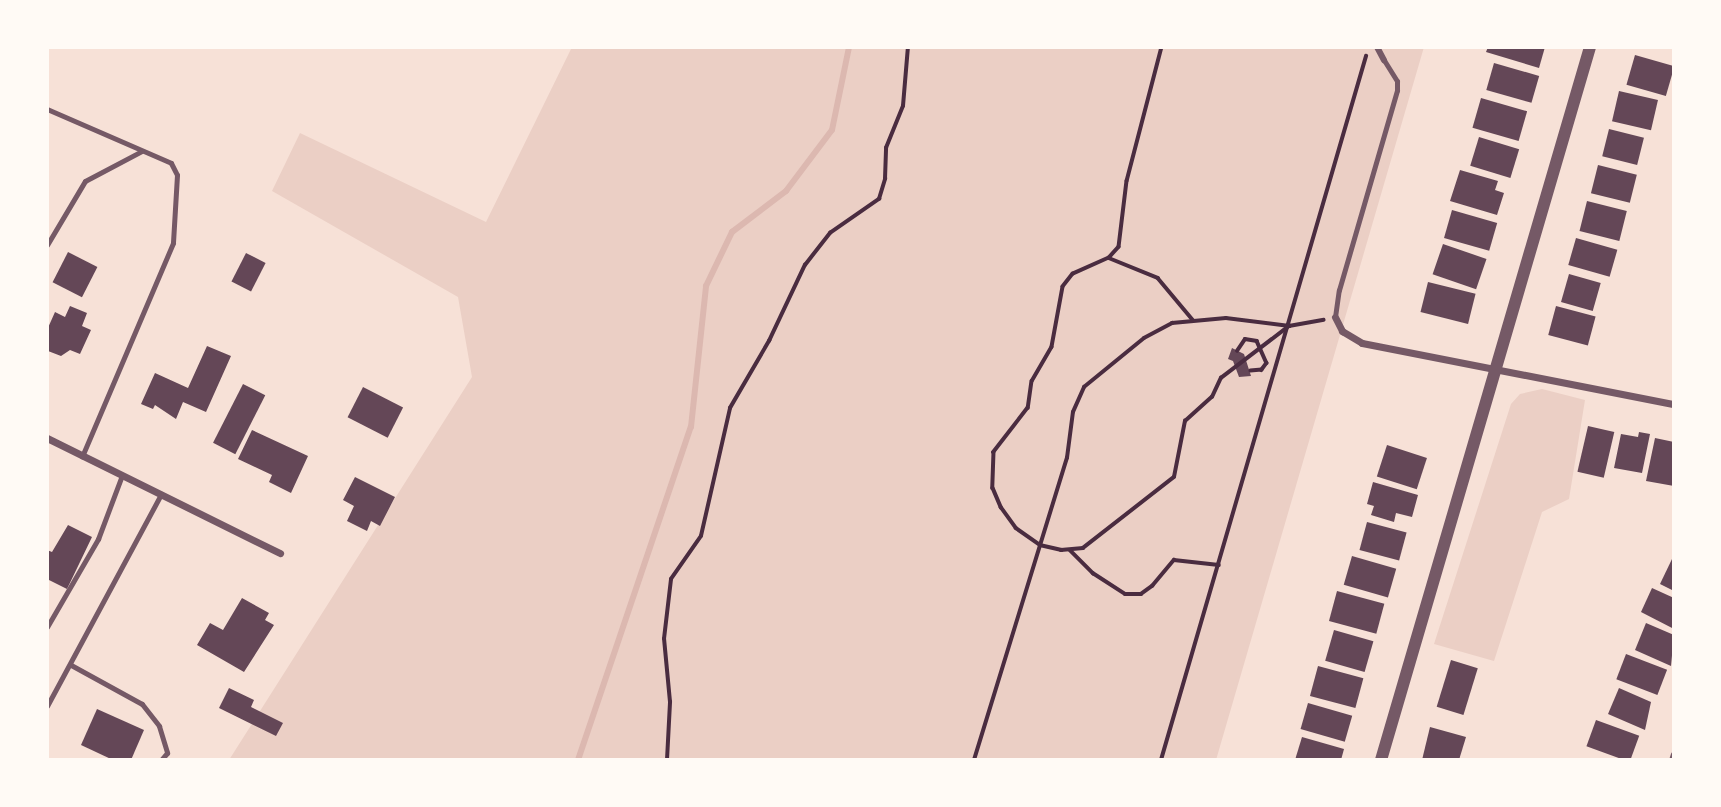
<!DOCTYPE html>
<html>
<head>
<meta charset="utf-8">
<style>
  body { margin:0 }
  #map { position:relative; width:1721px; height:807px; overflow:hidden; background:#f7e1d7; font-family:Ubuntu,sans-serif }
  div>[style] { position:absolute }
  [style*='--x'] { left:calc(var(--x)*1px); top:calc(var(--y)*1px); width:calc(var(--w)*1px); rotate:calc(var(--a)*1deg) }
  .green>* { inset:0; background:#ebcfc5 }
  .stream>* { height:6px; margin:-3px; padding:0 3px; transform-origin:3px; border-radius:3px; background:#dcb8b0 }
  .building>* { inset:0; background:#644757; transform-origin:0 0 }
  .path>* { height:3.5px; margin:-1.75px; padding:0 1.75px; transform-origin:1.75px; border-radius:1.75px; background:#4a2c40 }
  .service>* { height:5px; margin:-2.5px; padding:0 2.5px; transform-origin:2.5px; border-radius:2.5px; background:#755966 }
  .pedestrian>* { height:6px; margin:-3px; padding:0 3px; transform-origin:3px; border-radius:3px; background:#755966 }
  .minor>* { height:7px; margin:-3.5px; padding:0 3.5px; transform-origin:3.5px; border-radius:3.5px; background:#755966 }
  .tertiary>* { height:12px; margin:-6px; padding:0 6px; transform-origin:6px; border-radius:6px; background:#755966 }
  span { translate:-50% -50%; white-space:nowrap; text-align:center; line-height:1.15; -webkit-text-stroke:7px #fffaf5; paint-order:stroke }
  .frame { position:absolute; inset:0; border:49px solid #fffaf5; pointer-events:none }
</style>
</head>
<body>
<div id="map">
  <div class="green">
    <i style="clip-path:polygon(572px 47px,1424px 47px,1216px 760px,229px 760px,472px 377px,458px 297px,272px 191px,300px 133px,486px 222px)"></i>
    <i style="clip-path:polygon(1542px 389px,1585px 400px,1569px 499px,1542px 512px,1494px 661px,1434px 644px,1511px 404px,1520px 394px)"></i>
  </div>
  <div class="stream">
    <i style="--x:578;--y:760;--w:352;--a:-71.3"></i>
    <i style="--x:691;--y:427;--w:142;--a:-83.9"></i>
    <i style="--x:706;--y:286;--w:60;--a:-64.3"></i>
    <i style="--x:732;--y:232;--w:68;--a:-37.2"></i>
    <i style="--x:786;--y:191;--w:76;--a:-53"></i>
    <i style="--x:832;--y:130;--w:85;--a:-78.4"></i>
  </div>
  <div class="building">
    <i style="clip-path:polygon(1488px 47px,1545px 47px,1539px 68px,1486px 52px)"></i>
    <i style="left:1635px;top:55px;width:41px;height:31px;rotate:16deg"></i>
    <i style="left:1494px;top:63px;width:47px;height:28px;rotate:16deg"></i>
    <i style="left:1619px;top:91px;width:40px;height:31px;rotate:13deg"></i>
    <i style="left:1481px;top:98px;width:48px;height:31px;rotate:16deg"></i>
    <i style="left:1609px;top:129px;width:36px;height:28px;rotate:14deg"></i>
    <i style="left:1479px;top:137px;width:42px;height:30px;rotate:17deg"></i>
    <i style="left:1598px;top:165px;width:40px;height:29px;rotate:14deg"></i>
    <i style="clip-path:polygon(1460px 170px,1498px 181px,1495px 190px,1504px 193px,1497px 215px,1450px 201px)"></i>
    <i style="left:1587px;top:201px;width:41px;height:31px;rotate:14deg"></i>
    <i style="left:1452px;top:210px;width:47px;height:29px;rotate:16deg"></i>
    <i style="left:1576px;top:238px;width:43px;height:28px;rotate:16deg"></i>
    <i style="left:1443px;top:244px;width:46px;height:32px;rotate:19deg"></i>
    <i style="left:68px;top:252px;width:33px;height:34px;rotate:27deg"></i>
    <i style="left:246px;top:253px;width:22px;height:32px;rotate:27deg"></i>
    <i style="left:1569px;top:274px;width:33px;height:29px;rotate:16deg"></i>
    <i style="left:1428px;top:282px;width:49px;height:31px;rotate:14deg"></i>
    <i style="clip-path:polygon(70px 306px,87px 313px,82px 326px,91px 330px,80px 354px,70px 350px,61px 356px,48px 351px,47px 330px,55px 312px,65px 317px)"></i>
    <i style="left:1556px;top:306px;width:41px;height:30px;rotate:15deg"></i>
    <i style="clip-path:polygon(207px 346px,231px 356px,206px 412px,183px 402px,176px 419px,155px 405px,153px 409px,141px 404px,155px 373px,188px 388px)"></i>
    <i style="clip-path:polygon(1232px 348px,1244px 354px,1251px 376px,1239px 377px,1233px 361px,1228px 359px)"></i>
    <i style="left:243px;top:384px;width:25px;height:66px;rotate:27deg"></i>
    <i style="left:363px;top:387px;width:45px;height:34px;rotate:27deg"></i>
    <i style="left:1588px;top:426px;width:27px;height:47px;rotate:13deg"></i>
    <i style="clip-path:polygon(252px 430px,308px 456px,291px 493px,269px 482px,272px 475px,238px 459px)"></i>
    <i style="clip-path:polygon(1639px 432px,1650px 434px,1642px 473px,1614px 468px,1621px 434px,1638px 437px)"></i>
    <i style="clip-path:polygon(1655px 438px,1674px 442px,1674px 486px,1646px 481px)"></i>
    <i style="left:1387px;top:445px;width:42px;height:33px;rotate:18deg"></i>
    <i style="clip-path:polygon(355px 477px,395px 497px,380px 526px,371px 521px,367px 531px,347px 521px,354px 506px,343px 500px)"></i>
    <i style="clip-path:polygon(1373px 482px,1418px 495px,1412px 517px,1396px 513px,1394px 522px,1371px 515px,1374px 506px,1367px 504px)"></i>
    <i style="left:1367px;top:522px;width:41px;height:29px;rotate:15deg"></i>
    <i style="clip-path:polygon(68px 525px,92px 537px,67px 589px,47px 579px,47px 550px,52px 552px)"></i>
    <i style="left:1352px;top:556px;width:46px;height:30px;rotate:16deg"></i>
    <i style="clip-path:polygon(1672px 559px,1674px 560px,1674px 591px,1660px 584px)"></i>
    <i style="clip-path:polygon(1652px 588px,1674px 598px,1674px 629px,1641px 612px)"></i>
    <i style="left:1337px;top:591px;width:49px;height:31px;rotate:15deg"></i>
    <i style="clip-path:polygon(242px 598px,269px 613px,265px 620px,274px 625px,244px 672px,197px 645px,210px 623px,223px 630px)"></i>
    <i style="clip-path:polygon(1646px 623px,1674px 635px,1671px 666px,1635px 650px)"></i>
    <i style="left:1334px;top:630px;width:41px;height:32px;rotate:16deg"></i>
    <i style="left:1626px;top:654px;width:44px;height:27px;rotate:21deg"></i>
    <i style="left:1451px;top:660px;width:28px;height:49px;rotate:17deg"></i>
    <i style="left:1318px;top:666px;width:47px;height:31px;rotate:15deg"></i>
    <i style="clip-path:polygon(229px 688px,254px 700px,251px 707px,283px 723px,276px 736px,219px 708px)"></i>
    <i style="clip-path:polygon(1619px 688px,1651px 702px,1645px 730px,1608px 714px)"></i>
    <i style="left:1308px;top:703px;width:46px;height:27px;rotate:16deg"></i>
    <i style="clip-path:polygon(97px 709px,144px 730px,131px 760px,113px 760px,81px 745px)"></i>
    <i style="left:1596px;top:720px;width:46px;height:28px;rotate:20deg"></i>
    <i style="clip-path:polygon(1430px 727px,1466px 737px,1459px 760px,1422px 760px)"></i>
    <i style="clip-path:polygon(1302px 737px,1344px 749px,1341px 760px,1295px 760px)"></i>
  </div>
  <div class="path">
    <i style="--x:1162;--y:47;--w:138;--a:104.6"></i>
    <i style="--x:1127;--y:181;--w:66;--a:96.9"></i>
    <i style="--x:1119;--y:247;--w:15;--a:132"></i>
    <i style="--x:1109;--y:258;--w:39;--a:156"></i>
    <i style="--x:1073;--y:274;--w:16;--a:128"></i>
    <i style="--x:1063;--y:287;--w:61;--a:100.4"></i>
    <i style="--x:1052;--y:347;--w:39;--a:120"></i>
    <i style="--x:1032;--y:381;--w:27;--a:98"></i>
    <i style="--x:1028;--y:408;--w:56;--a:127.7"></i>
    <i style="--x:994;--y:452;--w:36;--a:92"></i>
    <i style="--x:993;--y:488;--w:21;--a:67"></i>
    <i style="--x:1001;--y:507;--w:26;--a:54"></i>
    <i style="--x:1016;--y:528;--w:29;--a:35"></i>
    <i style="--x:1040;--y:545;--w:22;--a:13"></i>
    <i style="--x:1061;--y:550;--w:22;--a:-5"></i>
    <i style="--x:1083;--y:548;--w:115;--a:-38"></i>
    <i style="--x:1174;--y:477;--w:57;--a:-78.9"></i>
    <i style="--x:1185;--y:421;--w:36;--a:-42"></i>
    <i style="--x:1212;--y:397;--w:21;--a:-65"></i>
    <i style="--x:1221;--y:378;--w:86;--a:-37.4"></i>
    <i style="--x:1109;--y:258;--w:53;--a:22.2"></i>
    <i style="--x:1158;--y:278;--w:55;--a:50.2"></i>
    <i style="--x:1237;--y:351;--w:14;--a:-56"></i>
    <i style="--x:1245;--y:339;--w:12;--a:9"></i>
    <i style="--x:1257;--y:341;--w:24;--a:66"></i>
    <i style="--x:1267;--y:363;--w:9;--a:126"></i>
    <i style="--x:1262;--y:370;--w:11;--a:175"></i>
    <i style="--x:1070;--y:550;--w:33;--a:45"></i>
    <i style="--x:1093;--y:573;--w:38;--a:33"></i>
    <i style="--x:1125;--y:594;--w:16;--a:0"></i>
    <i style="--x:1141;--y:594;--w:14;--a:-36"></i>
    <i style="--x:1152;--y:586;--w:34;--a:-50"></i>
    <i style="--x:1174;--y:560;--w:45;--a:6.3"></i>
    <i style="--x:667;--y:760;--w:58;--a:-87"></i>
    <i style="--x:670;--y:702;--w:63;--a:-95.4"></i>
    <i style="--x:664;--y:639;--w:60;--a:-83.3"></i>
    <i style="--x:671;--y:579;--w:52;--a:-55.1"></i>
    <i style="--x:701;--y:536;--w:131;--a:-77.2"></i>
    <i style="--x:730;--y:408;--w:78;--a:-59.8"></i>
    <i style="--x:769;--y:341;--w:84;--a:-64.7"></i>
    <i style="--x:805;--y:265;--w:41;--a:-52"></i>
    <i style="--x:830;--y:233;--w:60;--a:-34.8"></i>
    <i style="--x:879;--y:199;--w:21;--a:-73"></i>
    <i style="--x:885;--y:179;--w:31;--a:-88"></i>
    <i style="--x:886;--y:148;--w:45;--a:-68"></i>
    <i style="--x:903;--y:106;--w:59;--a:-85.2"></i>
    <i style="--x:974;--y:760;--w:316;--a:-72.9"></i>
    <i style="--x:1067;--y:458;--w:46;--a:-82.6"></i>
    <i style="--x:1073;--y:412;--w:27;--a:-66"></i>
    <i style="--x:1084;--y:387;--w:77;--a:-39.2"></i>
    <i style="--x:1144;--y:338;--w:32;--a:-28"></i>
    <i style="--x:1172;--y:323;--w:54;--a:-5.3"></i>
    <i style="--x:1226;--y:318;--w:64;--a:7.2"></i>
    <i style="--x:1289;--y:326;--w:35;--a:-10"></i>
    <i style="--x:1161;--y:760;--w:733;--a:-73.76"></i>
  </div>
  <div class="service">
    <i style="--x:47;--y:109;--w:135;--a:23.5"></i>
    <i style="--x:171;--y:163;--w:13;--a:63"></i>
    <i style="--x:177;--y:175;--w:68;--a:93.4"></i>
    <i style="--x:173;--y:243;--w:232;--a:113.1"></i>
    <i style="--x:47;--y:245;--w:74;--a:-59.3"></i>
    <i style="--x:85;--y:181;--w:64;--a:-27.8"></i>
    <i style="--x:1335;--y:317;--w:27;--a:-82"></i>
    <i style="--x:1339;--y:290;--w:208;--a:-73.8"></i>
    <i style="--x:1397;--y:90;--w:9;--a:-90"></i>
    <i style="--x:1397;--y:81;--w:25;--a:-122"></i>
    <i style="--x:47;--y:627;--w:102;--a:-59.9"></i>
    <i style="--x:98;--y:539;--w:68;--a:-69.4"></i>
    <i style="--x:71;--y:665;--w:81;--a:28.8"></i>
    <i style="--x:142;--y:704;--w:28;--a:52"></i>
    <i style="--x:159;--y:726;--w:28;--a:73"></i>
    <i style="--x:167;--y:753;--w:9;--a:131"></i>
    <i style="--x:47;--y:706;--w:241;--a:-61.7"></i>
  </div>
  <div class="pedestrian">
    <i style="--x:1377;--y:47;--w:15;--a:62"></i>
  </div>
  <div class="minor">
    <i style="--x:1335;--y:317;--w:16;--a:63"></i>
    <i style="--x:1342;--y:331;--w:23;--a:31"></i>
    <i style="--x:1362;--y:343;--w:318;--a:11.1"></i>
    <i style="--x:47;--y:438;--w:260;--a:26.3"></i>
    <i style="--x:1672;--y:760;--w:6;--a:-72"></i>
  </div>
  <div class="tertiary">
    <i style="--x:1381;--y:760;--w:743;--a:-73.66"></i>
  </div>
  <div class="frame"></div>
</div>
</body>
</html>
